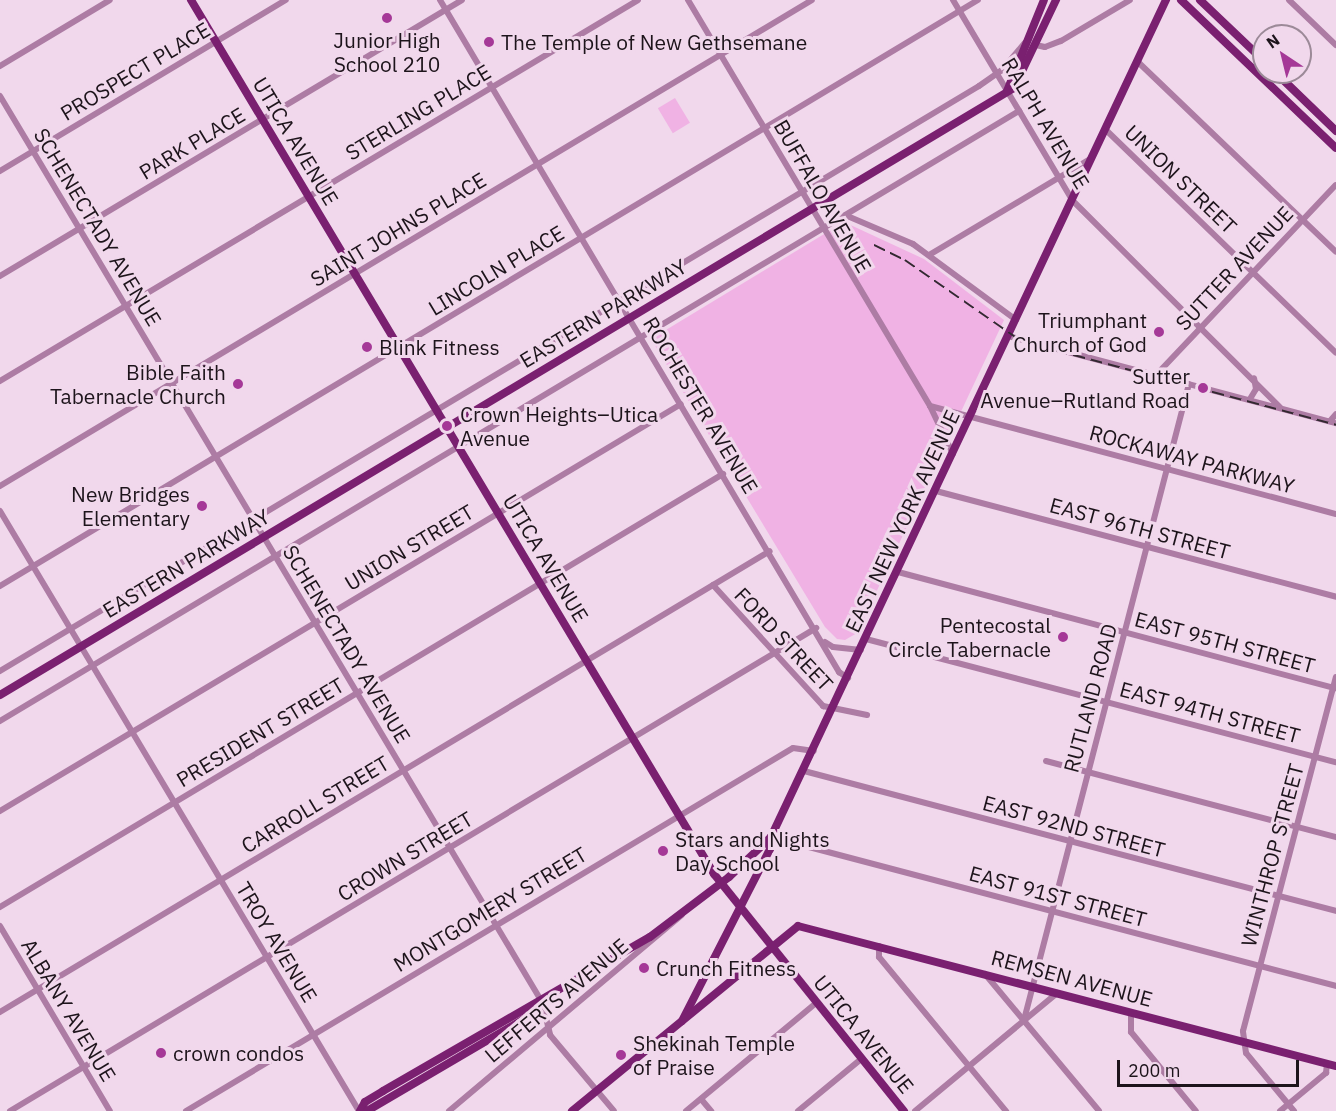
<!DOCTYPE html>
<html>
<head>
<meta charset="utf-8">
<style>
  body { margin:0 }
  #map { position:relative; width:1336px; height:1111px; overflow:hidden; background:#f1d8ec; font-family:"IBM Plex Sans",sans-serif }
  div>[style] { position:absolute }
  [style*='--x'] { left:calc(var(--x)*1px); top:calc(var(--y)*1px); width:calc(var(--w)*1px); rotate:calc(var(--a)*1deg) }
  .green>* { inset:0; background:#f0b2e4; transform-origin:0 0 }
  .minor>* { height:6px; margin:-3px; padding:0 3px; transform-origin:3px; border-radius:3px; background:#ad7ca4 }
  .major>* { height:8px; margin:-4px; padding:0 4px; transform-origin:4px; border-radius:4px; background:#7a2070 }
  .rail>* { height:1.5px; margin-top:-0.75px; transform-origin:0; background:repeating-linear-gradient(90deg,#332931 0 12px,transparent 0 18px) }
  .dots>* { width:16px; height:16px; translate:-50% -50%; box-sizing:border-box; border:3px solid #f1d8ec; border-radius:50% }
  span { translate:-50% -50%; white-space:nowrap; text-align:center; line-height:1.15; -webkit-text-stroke:6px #f1d8ec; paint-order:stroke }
  .poi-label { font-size:21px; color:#1d141b }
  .left { translate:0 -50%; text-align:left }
  .right { translate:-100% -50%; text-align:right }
  .street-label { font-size:21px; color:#1d141b }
  .north { position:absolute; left:1252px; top:24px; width:60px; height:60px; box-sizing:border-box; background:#f1d8ec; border:2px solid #9c8a98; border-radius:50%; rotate:325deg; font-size:16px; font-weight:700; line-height:24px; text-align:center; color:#1d141b }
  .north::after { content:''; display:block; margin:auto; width:21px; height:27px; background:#a53897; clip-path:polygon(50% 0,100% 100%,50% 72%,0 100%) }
  .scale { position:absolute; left:1117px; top:1060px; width:182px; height:27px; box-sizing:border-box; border:3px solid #1d141b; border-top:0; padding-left:8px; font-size:18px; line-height:21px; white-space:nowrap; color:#1d141b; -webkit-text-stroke:4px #f1d8ec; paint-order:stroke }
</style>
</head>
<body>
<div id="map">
  <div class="green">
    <i style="left:675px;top:98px;width:29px;height:20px;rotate:59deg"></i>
    <i style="clip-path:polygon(844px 222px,924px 259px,1004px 320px,857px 633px,845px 640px,837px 639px,825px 627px,651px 339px)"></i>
  </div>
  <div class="minor">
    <i style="--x:440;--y:0;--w:782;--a:59.3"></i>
    <i style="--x:839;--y:672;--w:11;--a:34"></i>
    <i style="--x:688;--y:0;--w:473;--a:59.2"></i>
    <i style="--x:930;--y:406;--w:53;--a:64.4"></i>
    <i style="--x:953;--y:0;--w:234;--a:59.2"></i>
    <i style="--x:1073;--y:201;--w:292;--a:44.9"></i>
    <i style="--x:1289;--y:0;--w:65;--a:43.8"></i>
    <i style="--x:1036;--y:45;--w:9;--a:13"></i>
    <i style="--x:1045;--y:47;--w:17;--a:-21"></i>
    <i style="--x:1061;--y:41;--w:80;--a:-30.7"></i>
    <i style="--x:1138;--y:62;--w:274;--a:43.8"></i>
    <i style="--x:0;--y:66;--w:128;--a:-31"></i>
    <i style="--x:0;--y:96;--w:1056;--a:59.11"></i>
    <i style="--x:542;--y:1002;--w:34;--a:76"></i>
    <i style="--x:550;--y:1035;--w:99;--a:49.9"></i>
    <i style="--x:1106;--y:130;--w:320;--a:44.1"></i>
    <i style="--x:0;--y:171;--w:333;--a:-30.9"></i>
    <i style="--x:845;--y:215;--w:74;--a:23.1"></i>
    <i style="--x:913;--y:244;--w:128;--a:36.4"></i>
    <i style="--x:929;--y:255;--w:187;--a:-30.8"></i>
    <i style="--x:0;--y:276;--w:538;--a:-30.85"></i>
    <i style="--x:1008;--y:336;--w:339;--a:14.9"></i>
    <i style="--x:1157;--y:374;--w:260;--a:-46.6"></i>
    <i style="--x:0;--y:381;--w:743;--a:-30.84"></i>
    <i style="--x:1250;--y:399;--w:12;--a:-59"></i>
    <i style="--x:1256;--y:389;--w:11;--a:-100"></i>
    <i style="--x:930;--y:406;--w:420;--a:14.9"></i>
    <i style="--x:1330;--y:421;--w:9;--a:-49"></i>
    <i style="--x:0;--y:486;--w:946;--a:-30.9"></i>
    <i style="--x:936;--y:491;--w:414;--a:14.8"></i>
    <i style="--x:0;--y:511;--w:699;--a:59.11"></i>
    <i style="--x:898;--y:572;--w:452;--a:14.9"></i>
    <i style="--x:713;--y:585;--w:164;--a:47.7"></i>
    <i style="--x:823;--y:706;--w:45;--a:11.6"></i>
    <i style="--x:0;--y:586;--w:1140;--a:-30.93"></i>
    <i style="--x:866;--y:639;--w:486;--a:14.7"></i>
    <i style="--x:825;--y:642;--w:9;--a:32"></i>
    <i style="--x:833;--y:647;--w:28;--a:6"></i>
    <i style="--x:0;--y:671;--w:1140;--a:-30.86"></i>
    <i style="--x:979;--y:86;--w:28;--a:-35"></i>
    <i style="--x:1002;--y:70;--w:35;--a:-50"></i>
    <i style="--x:0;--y:721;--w:1188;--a:-30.91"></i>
    <i style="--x:1046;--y:761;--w:300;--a:14.7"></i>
    <i style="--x:804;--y:771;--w:550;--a:14.74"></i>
    <i style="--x:0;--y:811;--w:793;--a:-30.86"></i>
    <i style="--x:771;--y:837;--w:584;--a:14.77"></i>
    <i style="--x:0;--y:907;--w:843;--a:-30.92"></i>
    <i style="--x:0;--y:926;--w:215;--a:59.3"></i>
    <i style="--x:879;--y:946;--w:11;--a:90"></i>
    <i style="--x:879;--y:957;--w:200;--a:50.5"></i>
    <i style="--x:985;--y:974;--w:178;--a:50.2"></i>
    <i style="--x:0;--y:1012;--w:897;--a:-30.91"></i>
    <i style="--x:1131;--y:1012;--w:20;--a:90"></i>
    <i style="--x:1131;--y:1032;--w:102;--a:50.6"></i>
    <i style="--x:1024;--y:1020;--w:657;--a:-75.46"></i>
    <i style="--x:701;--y:1099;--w:16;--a:50"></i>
    <i style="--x:10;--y:1111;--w:940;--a:-30.93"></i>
    <i style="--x:186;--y:1111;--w:707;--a:-30.88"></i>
    <i style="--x:793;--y:748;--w:21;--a:8"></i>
    <i style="--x:449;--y:1111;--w:304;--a:-40.1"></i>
    <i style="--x:686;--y:1111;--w:169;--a:-39.7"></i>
    <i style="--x:798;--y:1111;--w:82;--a:-39.5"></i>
    <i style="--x:915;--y:1111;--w:185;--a:-39.7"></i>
    <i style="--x:1280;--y:1111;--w:60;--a:-39.6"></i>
    <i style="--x:1326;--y:1073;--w:9;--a:-84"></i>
    <i style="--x:1294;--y:1111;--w:75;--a:-129.6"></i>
    <i style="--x:1246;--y:1053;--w:22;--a:-98"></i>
    <i style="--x:1243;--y:1031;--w:366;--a:-75.3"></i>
  </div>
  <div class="major">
    <i style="--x:191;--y:0;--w:1019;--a:59.1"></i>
    <i style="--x:714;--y:874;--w:304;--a:51.3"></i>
    <i style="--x:1181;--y:0;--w:214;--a:43.7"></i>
    <i style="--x:1200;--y:0;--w:88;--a:43.6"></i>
    <i style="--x:1275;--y:72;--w:85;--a:44"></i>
    <i style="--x:1007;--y:91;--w:98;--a:-67.9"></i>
    <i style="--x:0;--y:695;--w:1182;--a:-30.91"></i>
    <i style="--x:1014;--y:88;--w:98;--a:-64.5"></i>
    <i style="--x:682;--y:1021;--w:193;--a:-62.9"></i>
    <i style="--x:770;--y:849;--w:12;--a:-85"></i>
    <i style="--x:771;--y:837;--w:926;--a:-64.74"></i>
    <i style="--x:360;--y:1111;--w:10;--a:-61"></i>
    <i style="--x:365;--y:1102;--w:21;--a:-31"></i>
    <i style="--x:383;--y:1091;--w:308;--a:-30"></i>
    <i style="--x:650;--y:937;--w:99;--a:-37.2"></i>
    <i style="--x:729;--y:877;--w:58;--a:-43.6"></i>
    <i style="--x:367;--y:1111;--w:196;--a:-30.4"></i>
    <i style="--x:536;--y:1012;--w:12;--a:-59"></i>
    <i style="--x:572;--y:1111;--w:292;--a:-39.3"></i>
    <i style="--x:798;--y:926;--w:556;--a:14.59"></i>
  </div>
  <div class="rail">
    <i style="--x:874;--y:245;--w:34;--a:26"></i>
    <i style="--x:905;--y:260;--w:141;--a:34.9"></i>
    <i style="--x:1021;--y:341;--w:326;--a:14.9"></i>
  </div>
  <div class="dots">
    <i style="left:387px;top:18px;background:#a53897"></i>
    <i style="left:489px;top:42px;background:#a53897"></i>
    <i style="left:1159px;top:332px;background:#a53897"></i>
    <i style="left:367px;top:347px;background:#a53897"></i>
    <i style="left:238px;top:384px;background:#a53897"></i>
    <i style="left:1203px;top:388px;background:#a53897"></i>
    <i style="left:447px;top:426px;background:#a53897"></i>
    <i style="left:202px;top:506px;background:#a53897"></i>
    <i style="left:1063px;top:637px;background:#a53897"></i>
    <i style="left:663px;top:851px;background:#a53897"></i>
    <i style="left:644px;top:968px;background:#a53897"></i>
    <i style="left:161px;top:1053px;background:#a53897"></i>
    <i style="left:621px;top:1055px;background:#a53897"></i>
  </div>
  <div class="poi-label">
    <span style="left:387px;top:52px">Junior High<br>School 210</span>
    <span class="left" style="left:501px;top:42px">The Temple of New Gethsemane</span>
    <span class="right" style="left:1147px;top:332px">Triumphant<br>Church of God</span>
    <span class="left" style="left:379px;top:347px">Blink Fitness</span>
    <span class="right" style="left:226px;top:384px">Bible Faith<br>Tabernacle Church</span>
    <span class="right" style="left:1190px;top:388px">Sutter<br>Avenue–Rutland Road</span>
    <span class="left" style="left:460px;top:426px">Crown Heights–Utica<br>Avenue</span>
    <span class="right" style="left:190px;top:506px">New Bridges<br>Elementary</span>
    <span class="right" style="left:1051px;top:637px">Pentecostal<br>Circle Tabernacle</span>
    <span class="left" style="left:675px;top:851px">Stars and Nights<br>Day School</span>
    <span class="left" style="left:656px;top:968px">Crunch Fitness</span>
    <span class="left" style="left:633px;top:1055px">Shekinah Temple<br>of Praise</span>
    <span class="left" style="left:173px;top:1053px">crown condos</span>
  </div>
  <div class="street-label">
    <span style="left:135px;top:71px;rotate:-31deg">PROSPECT PLACE</span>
    <span style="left:418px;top:112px;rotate:-31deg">STERLING PLACE</span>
    <span style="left:1046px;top:123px;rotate:59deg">RALPH AVENUE</span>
    <span style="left:296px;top:141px;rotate:59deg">UTICA AVENUE</span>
    <span style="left:192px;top:143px;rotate:-31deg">PARK PLACE</span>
    <span style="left:1181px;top:179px;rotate:44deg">UNION STREET</span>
    <span style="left:823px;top:196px;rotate:60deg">BUFFALO AVENUE</span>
    <span style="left:98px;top:227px;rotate:59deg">SCHENECTADY AVENUE</span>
    <span style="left:398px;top:229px;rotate:-31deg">SAINT JOHNS PLACE</span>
    <span style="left:1234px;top:268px;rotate:-47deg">SUTTER AVENUE</span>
    <span style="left:496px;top:270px;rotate:-31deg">LINCOLN PLACE</span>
    <span style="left:603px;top:313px;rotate:-31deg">EASTERN PARKWAY</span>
    <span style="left:701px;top:405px;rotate:59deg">ROCHESTER AVENUE</span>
    <span style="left:1192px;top:459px;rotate:15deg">ROCKAWAY PARKWAY</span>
    <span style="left:902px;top:521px;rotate:-65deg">EAST NEW YORK AVENUE</span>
    <span style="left:1140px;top:528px;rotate:15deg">EAST 96TH STREET</span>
    <span style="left:409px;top:547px;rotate:-31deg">UNION STREET</span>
    <span style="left:546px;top:558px;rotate:59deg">UTICA AVENUE</span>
    <span style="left:186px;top:563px;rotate:-31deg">EASTERN PARKWAY</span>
    <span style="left:784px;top:639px;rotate:47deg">FORD STREET</span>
    <span style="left:1225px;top:642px;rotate:15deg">EAST 95TH STREET</span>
    <span style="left:347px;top:644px;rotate:59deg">SCHENECTADY AVENUE</span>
    <span style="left:1090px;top:698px;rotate:-75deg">RUTLAND ROAD</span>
    <span style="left:1210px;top:712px;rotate:15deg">EAST 94TH STREET</span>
    <span style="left:260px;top:732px;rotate:-31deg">PRESIDENT STREET</span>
    <span style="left:315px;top:804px;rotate:-31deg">CARROLL STREET</span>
    <span style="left:1074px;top:826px;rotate:15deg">EAST 92ND STREET</span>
    <span style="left:1272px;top:855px;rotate:-75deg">WINTHROP STREET</span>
    <span style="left:405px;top:856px;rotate:-31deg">CROWN STREET</span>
    <span style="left:1058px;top:896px;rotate:15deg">EAST 91ST STREET</span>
    <span style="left:490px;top:909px;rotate:-31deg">MONTGOMERY STREET</span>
    <span style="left:277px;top:942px;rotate:59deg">TROY AVENUE</span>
    <span style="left:1072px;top:978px;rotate:15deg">REMSEN AVENUE</span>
    <span style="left:556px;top:1000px;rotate:-40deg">LEFFERTS AVENUE</span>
    <span style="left:69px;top:1010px;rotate:59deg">ALBANY AVENUE</span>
    <span style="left:864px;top:1034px;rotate:51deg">UTICA AVENUE</span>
  </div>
  <div class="north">N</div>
  <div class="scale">200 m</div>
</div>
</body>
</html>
